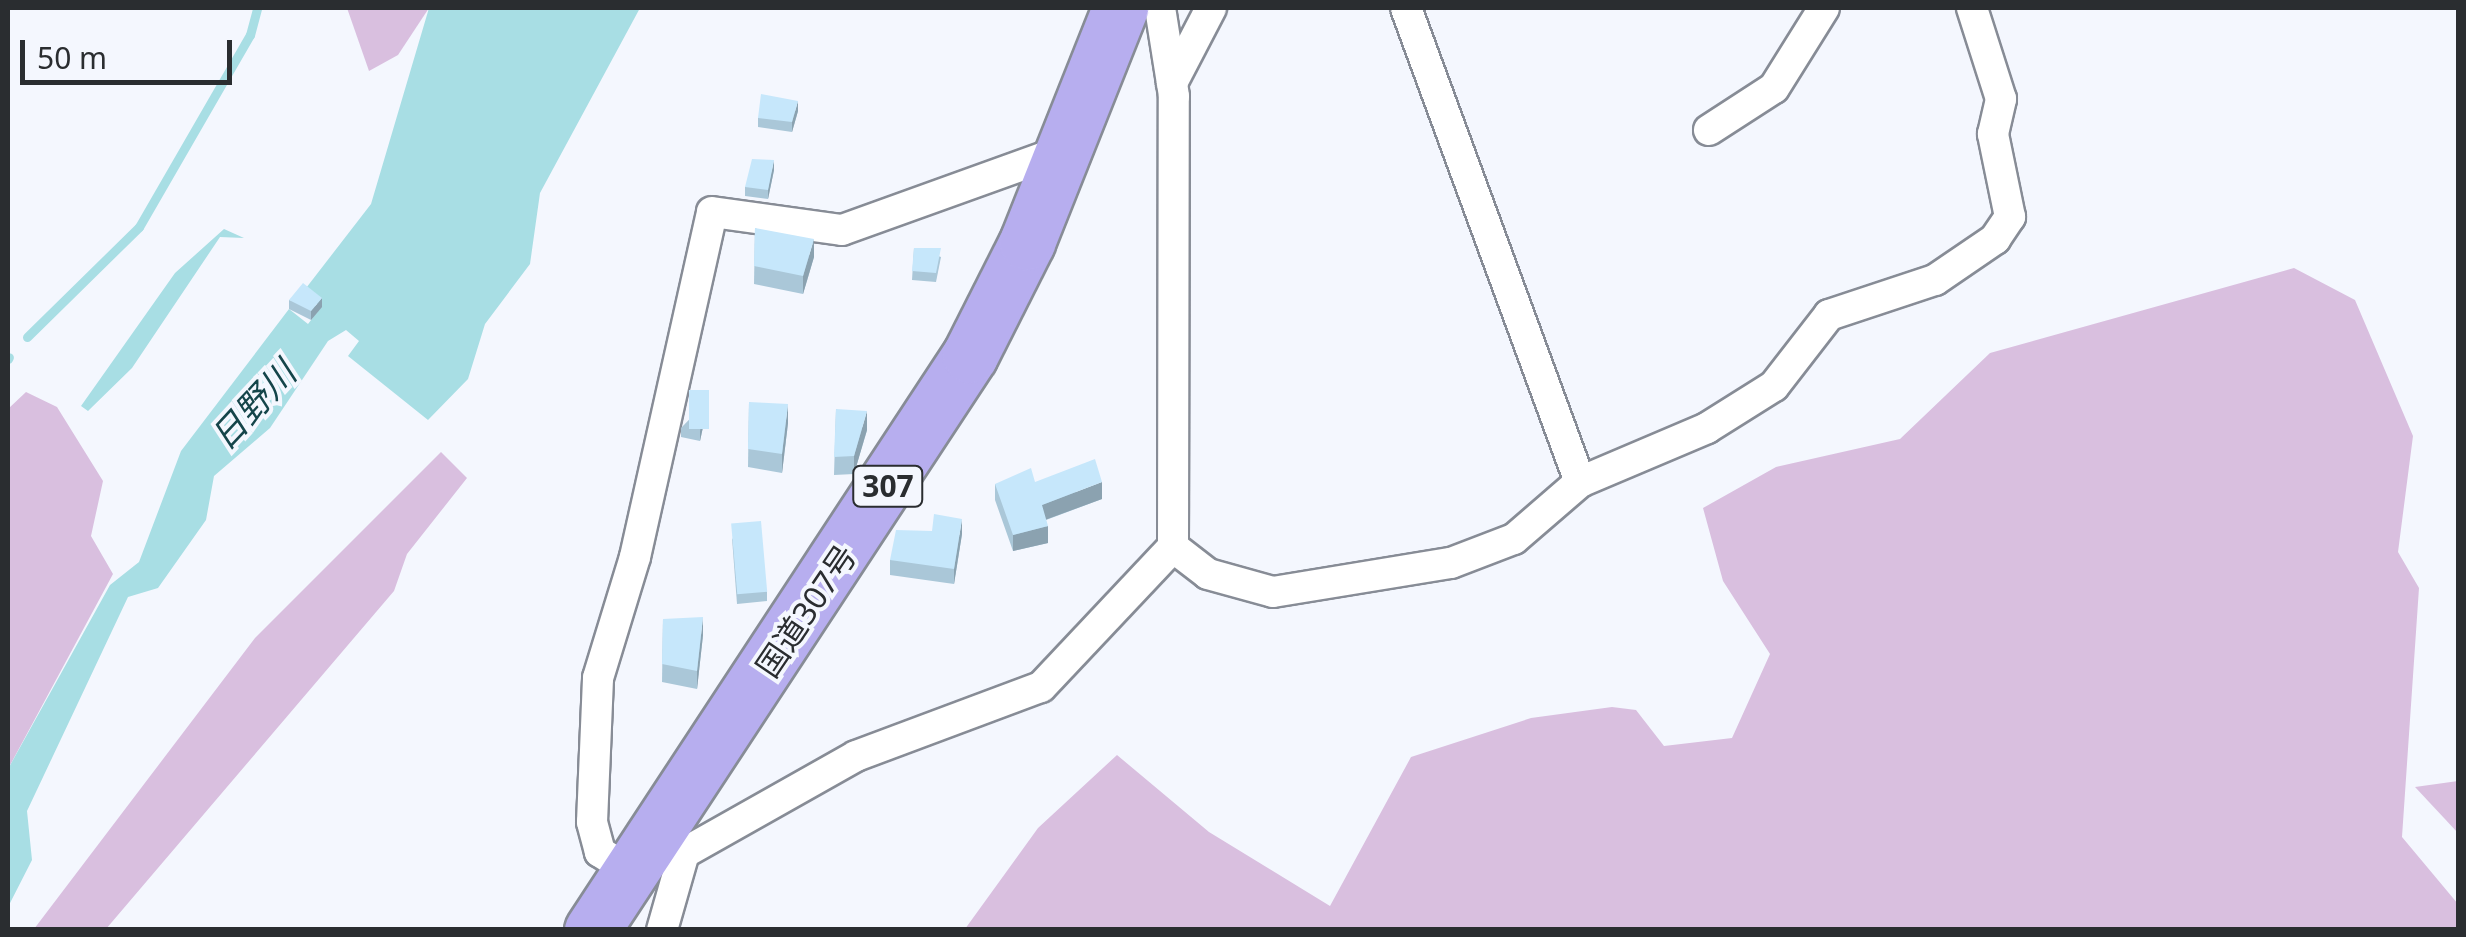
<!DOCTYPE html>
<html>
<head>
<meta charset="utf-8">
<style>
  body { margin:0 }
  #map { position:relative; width:2466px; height:937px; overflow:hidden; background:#f4f7fe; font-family:"Noto Sans","Noto Sans JP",sans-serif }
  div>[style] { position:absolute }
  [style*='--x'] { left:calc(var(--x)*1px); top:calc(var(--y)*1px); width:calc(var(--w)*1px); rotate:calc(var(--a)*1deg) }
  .green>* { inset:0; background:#d9bfdf }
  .water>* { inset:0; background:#a8dee4 }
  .stream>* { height:9px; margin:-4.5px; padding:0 4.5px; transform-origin:4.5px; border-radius:4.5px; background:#a8dee4 }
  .roads { filter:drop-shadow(2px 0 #878c96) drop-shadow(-2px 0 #878c96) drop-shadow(0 2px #878c96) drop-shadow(0 -2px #878c96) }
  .street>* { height:30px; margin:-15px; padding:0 15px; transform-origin:15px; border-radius:15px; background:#fff }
  .highway>* { height:55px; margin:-27.5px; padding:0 27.5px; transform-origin:27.5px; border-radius:27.5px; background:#b7aeef }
  .wall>* { inset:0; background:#aac7d8 }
  .shaded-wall>* { inset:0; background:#8ba2b0 }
  .building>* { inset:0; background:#c6e7fb; transform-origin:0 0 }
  span { translate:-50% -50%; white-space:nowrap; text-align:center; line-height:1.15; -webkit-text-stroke:8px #f4f7fe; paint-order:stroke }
  .shield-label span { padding:2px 8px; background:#f4f7fe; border:2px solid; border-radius:8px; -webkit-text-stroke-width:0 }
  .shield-label { font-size:30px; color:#2a2d30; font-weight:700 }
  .street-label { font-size:32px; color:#2a2d30 }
  .water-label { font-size:35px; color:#15454a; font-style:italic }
  .frame { position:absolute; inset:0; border:10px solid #2a2d30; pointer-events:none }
  .scale { position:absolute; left:20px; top:40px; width:212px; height:45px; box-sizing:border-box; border:5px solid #2a2d30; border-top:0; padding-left:12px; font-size:30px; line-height:35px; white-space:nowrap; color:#2a2d30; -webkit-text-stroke:8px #f4f7fe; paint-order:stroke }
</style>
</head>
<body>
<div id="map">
  <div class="green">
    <i style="clip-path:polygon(347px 8px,429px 8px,398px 55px,369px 71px)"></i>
    <i style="clip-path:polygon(2294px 268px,2355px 300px,2413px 436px,2398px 552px,2419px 588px,2402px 837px,2458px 904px,2458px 929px,965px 929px,1038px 828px,1117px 755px,1209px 832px,1330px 906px,1411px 757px,1531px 718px,1612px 707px,1636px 710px,1664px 746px,1732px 738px,1770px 654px,1723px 581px,1703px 508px,1776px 467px,1900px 439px,1990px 353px)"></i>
    <i style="clip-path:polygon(26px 392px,57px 407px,103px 481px,91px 536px,113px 574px,8px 769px,8px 409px)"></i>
    <i style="clip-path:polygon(441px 452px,467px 478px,407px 554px,394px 591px,106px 929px,34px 929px,255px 638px)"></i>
    <i style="clip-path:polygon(2458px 781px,2458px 833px,2415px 787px)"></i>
  </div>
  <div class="water">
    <i style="clip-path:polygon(429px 8px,640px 8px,540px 193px,530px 264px,485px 324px,468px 379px,428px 420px,348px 356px,359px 341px,346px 330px,328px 341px,270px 428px,214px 476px,206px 520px,158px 588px,128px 597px,27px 811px,32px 860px,8px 907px,8px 769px,110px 585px,139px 562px,181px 451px,289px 309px,308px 324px,321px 307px,303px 292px,371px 204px)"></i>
    <i style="clip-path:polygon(224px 229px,244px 238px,220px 237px,132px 368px,88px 411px,81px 406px,175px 273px)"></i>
  </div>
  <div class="stream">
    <i style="--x:27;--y:337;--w:157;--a:-44.5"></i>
    <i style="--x:139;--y:227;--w:222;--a:-60"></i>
    <i style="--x:250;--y:35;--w:28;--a:-75"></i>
    <i style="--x:8;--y:359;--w:2;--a:-63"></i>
  </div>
  <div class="roads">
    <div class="street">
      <i style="--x:1406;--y:8;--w:505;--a:69.84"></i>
      <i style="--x:1172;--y:83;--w:85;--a:-62.5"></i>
      <i style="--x:1709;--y:130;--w:77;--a:-32.9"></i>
      <i style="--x:1774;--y:88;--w:94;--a:-58"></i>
      <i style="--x:1173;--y:547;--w:44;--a:37.6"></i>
      <i style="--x:1208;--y:574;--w:67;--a:15.5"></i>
      <i style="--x:1273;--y:592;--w:180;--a:-9.3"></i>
      <i style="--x:1451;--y:563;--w:67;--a:-20.9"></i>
      <i style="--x:1514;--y:539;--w:87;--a:-40.8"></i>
      <i style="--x:1580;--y:482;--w:138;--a:-23"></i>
      <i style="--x:1707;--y:428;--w:79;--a:-32.1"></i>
      <i style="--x:1774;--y:386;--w:90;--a:-52.2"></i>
      <i style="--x:1829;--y:315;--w:112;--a:-18.3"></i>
      <i style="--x:1935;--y:280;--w:73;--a:-34.3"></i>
      <i style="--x:1995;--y:239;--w:27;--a:-56"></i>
      <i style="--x:2010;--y:217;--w:85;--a:-101.6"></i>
      <i style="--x:1993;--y:134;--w:36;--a:-77"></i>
      <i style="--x:2001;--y:99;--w:96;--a:-107.7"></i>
      <i style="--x:653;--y:840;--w:34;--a:23"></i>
      <i style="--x:684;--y:853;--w:197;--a:-29.4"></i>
      <i style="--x:856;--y:756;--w:197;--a:-20.5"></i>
      <i style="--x:1041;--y:687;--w:192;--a:-46.7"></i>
      <i style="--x:1173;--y:547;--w:451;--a:-89.9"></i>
      <i style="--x:1174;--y:96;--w:89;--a:-99"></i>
      <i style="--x:632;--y:872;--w:38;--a:-148"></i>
      <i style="--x:600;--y:852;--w:31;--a:-105"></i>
      <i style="--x:592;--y:822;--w:144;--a:-87.6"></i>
      <i style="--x:598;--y:678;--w:127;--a:-73"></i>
      <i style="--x:635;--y:557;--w:353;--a:-77.4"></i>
      <i style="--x:712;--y:212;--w:131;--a:7.9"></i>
      <i style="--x:842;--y:230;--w:236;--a:-19.8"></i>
      <i style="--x:662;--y:930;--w:80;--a:-74.1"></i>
    </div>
    <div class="highway">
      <i style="--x:592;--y:930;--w:688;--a:-56.68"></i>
      <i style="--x:970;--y:355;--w:127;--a:-63.2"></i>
      <i style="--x:1027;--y:242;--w:252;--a:-68.3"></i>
    </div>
  </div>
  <div class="wall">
    <i style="clip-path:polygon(798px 111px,792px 132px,758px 127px,758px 118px)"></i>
    <i style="clip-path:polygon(774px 170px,768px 199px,745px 196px,745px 187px)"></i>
    <i style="clip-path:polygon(755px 228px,814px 257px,803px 294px,754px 284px)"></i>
    <i style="clip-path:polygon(914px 248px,941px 257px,936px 282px,912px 280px)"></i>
    <i style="clip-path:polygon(289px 300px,322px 307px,311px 320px,289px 309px)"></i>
    <i style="clip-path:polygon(709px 399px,700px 441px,681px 437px,681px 428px)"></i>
    <i style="clip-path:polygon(749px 402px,788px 423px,782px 473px,748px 467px)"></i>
    <i style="clip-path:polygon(836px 409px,867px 430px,854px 474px,834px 475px)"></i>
    <i style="clip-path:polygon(1035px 482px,1102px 499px,1046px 520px,1048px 543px,1013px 551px,995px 500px,995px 484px)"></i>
    <i style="clip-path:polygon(962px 534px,954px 584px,890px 575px,890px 560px)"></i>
    <i style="clip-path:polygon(732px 538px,767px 592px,767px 601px,737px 604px)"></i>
    <i style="clip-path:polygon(663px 619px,703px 635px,697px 689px,662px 682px)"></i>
  </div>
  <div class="shaded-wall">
    <i style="clip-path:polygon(798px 101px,798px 111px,792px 132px,792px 122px)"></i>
    <i style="clip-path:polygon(774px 160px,774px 170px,768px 199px,768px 190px)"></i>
    <i style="clip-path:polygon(814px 239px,814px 257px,803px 294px,803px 276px)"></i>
    <i style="clip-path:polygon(322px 298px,322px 307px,311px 320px,311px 311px)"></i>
    <i style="clip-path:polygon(709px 390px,709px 399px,700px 441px,700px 431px)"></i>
    <i style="clip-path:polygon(788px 404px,788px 423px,782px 473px,782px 454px)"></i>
    <i style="clip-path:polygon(867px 411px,867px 430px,854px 474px,854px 456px)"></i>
    <i style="clip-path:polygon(1102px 482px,1102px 499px,1042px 521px,1042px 505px)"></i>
    <i style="clip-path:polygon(962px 519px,962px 534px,954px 584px,954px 569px)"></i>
    <i style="clip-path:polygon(1048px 526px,1048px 543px,1013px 551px,1013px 535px)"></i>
    <i style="clip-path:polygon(703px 617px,703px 635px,697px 689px,697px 671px)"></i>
  </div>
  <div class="building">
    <i style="clip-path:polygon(761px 94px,798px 101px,792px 122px,758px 118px)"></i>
    <i style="clip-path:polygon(752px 159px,774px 160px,768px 190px,745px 187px)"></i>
    <i style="clip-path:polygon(755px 228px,814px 239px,803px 276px,754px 266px)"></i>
    <i style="clip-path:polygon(914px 248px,941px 248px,936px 273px,912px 271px)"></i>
    <i style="clip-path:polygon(303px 283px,322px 298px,311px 311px,289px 300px)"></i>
    <i style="left:689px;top:390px;width:20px;height:39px"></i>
    <i style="clip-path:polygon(749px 402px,788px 404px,782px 454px,748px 449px)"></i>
    <i style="clip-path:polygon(836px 409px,867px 411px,854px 456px,834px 457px)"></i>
    <i style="clip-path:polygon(1095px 459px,1102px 482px,1042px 505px,1048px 526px,1013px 535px,995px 484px,1031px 468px,1035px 482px)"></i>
    <i style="clip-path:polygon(934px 514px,962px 519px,954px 569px,890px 560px,896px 530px,932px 531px)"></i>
    <i style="left:761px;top:521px;width:71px;height:30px;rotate:85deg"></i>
    <i style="clip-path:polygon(703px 617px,697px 671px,662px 664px,663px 619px)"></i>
  </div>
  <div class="shield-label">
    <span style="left:888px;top:486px">307</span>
  </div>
  <div class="street-label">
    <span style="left:806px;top:611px;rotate:-56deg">国道307号</span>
  </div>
  <div class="water-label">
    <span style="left:253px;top:405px;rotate:-47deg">日野川</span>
  </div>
  <div class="frame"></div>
  <div class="scale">50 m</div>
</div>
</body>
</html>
